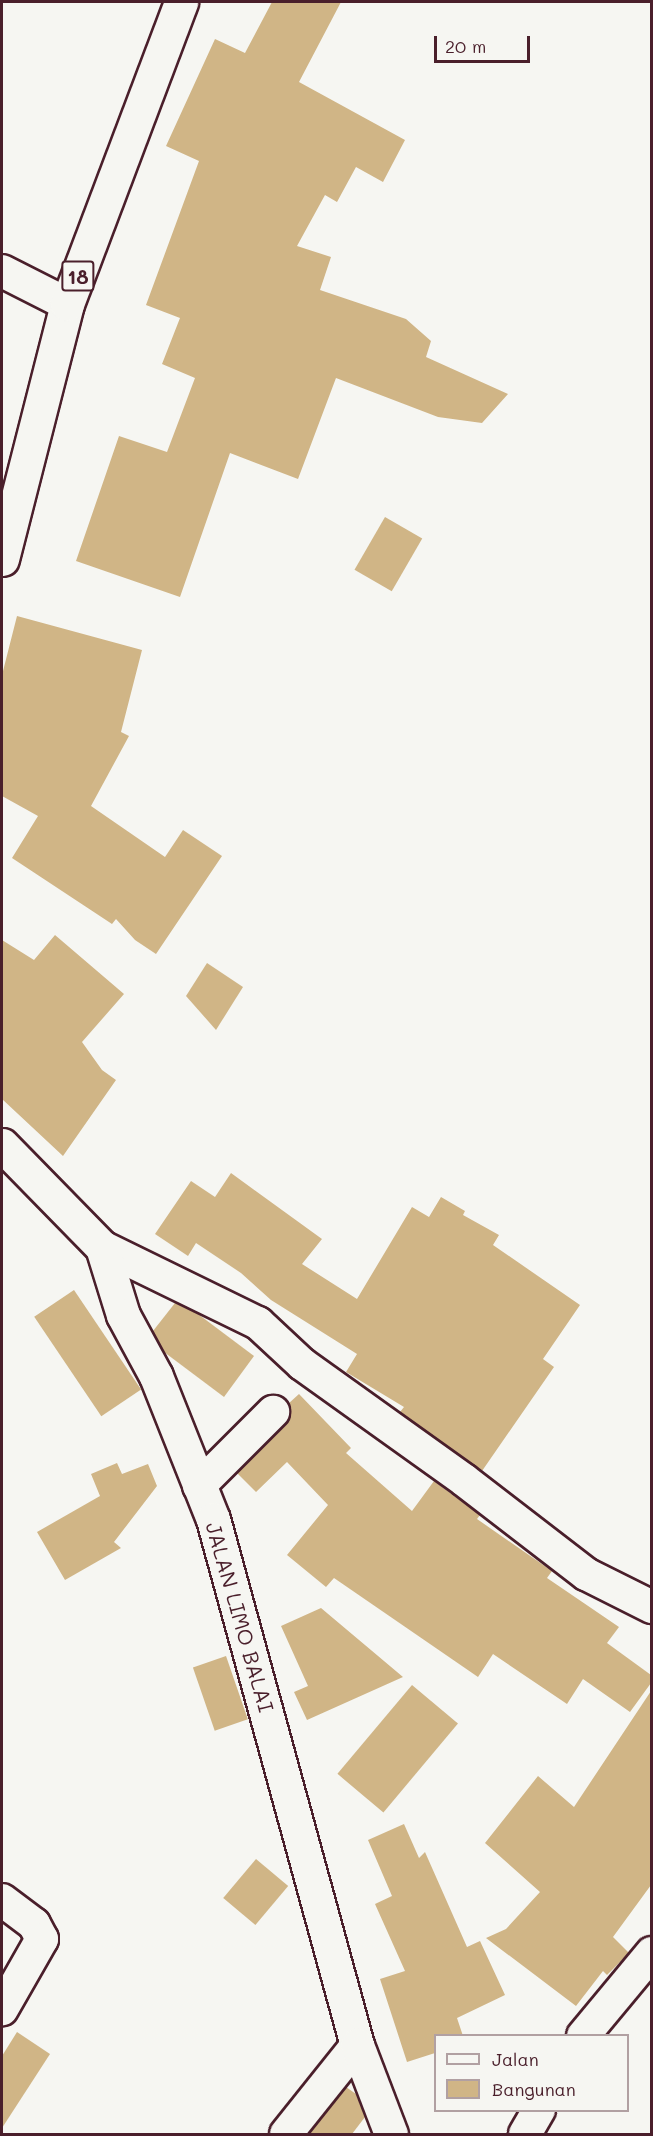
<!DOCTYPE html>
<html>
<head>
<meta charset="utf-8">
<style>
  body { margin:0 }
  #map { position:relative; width:653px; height:2136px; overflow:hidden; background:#f6f6f2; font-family:Mali,sans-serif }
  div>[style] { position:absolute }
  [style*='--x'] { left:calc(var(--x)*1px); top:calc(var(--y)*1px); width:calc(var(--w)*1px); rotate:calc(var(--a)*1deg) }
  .building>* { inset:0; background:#d0b586; transform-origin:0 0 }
  .roads { filter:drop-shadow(2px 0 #4a1f2b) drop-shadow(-2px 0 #4a1f2b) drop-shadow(0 2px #4a1f2b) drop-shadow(0 -2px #4a1f2b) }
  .minor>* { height:32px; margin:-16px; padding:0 16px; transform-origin:16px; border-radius:16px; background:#f6f6f2 }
  .tertiary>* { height:33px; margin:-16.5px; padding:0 16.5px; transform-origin:16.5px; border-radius:16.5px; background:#f6f6f2 }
  .trunk>* { height:33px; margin:-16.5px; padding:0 16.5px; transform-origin:16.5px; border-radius:16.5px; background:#f6f6f2 }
  span { translate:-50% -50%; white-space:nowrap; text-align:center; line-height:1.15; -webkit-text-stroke:6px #f6f6f2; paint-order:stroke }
  .shield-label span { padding:2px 4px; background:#f6f6f2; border:2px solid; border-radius:4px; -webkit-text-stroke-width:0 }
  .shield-label { font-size:20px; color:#4a1f2b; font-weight:700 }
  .street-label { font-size:21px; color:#4a1f2b }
  .frame { position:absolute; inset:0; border:3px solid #4a1f2b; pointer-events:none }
  .legend { position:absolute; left:434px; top:2034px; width:195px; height:78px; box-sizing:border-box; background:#f6f6f2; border:2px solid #b1a0a2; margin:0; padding:8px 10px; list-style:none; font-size:18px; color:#4a1f2b }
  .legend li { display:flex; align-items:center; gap:12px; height:30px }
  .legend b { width:30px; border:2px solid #b1a0a2 }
  .scale { position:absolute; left:434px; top:36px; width:96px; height:27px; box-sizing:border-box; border:3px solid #4a1f2b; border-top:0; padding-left:8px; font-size:18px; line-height:21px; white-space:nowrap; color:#4a1f2b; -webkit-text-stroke:4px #f6f6f2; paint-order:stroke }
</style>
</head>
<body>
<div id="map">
  <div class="building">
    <i style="clip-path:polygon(272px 2px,341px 2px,299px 82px,405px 140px,383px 182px,356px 167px,337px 202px,325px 195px,297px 246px,331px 257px,320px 290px,406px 319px,431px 341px,426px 357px,508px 394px,482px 423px,438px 417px,336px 378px,298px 479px,230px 453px,180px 597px,76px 561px,119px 436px,167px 452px,195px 378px,162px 364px,180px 318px,146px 305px,199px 161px,166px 146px,215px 39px,245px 53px)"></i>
    <i style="left:385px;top:517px;width:43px;height:61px;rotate:30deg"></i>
    <i style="clip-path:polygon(17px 616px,142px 650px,121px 732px,129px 736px,91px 806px,165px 857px,183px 830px,222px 856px,156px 954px,135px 940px,116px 919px,112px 924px,12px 858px,38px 816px,2px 796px,2px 675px)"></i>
    <i style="clip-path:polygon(55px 935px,124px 994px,82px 1042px,102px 1070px,116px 1080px,63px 1156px,2px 1099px,2px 940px,34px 960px)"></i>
    <i style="clip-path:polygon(207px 963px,243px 987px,216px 1030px,186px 996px)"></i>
    <i style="clip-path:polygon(231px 1173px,322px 1239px,302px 1264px,357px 1299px,412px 1207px,429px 1217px,441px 1197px,465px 1211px,463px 1215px,499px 1235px,493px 1245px,580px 1305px,543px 1359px,554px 1367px,482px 1471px,400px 1412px,404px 1407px,346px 1372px,357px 1354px,271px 1300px,241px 1273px,196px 1243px,188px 1256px,155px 1234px,191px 1181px,215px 1197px)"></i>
    <i style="left:74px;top:1290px;width:120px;height:48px;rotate:56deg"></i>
    <i style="clip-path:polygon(175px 1303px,198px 1314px,254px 1356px,224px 1397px,164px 1352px,153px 1331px)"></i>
    <i style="clip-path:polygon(299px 1394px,351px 1448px,346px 1453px,412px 1511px,434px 1481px,480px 1515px,477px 1519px,552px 1571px,547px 1578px,619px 1627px,607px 1643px,651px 1675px,651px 1683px,630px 1712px,583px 1679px,567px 1704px,493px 1654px,478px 1677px,334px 1578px,326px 1587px,287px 1555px,328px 1505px,287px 1462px,256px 1492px,237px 1473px,286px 1425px,290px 1416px,288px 1404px)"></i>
    <i style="clip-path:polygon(117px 1463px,122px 1474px,148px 1464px,157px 1486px,114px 1542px,121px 1548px,65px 1580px,37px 1532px,100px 1496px,91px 1474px)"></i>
    <i style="clip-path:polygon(321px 1608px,403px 1677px,307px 1720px,294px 1692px,308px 1686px,281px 1626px)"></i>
    <i style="left:226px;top:1656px;width:67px;height:35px;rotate:71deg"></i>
    <i style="left:412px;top:1685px;width:60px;height:116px;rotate:40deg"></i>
    <i style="clip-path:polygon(651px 1691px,651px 1885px,613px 1937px,629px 1953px,607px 1975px,603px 1971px,576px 2006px,486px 1938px,506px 1929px,540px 1892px,485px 1843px,538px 1776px,574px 1807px)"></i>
    <i style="clip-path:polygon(404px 1824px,419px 1858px,425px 1852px,467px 1947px,480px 1941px,505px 1995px,457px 2018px,463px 2036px,435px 2036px,435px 2053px,407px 2062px,380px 1979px,405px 1971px,375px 1904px,392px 1896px,368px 1840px)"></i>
    <i style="left:256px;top:1859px;width:42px;height:51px;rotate:40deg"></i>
    <i style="clip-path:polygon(17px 2032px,50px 2054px,2px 2128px,2px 2056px)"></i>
    <i style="clip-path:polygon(346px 2087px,356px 2094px,365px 2117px,352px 2134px,309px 2134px)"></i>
  </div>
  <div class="roads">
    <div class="minor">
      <i style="--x:2;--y:271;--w:73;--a:26.9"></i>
      <i style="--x:102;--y:1247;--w:174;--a:26"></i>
      <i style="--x:258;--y:1323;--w:60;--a:43"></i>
      <i style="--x:302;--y:1364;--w:199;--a:35.6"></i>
      <i style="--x:464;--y:1480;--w:154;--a:37.6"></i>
      <i style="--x:586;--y:1574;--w:74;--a:26.6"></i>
      <i style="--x:199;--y:1486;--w:105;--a:-45"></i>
      <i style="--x:2;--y:1900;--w:40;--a:37"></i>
      <i style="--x:34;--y:1924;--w:17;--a:62"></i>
      <i style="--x:42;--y:1939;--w:81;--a:119.7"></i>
      <i style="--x:583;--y:2036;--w:108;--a:-50.3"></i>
      <i style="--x:286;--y:2134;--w:114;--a:-51.4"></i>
      <i style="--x:525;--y:2134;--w:28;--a:-60"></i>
    </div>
    <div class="tertiary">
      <i style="--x:2;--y:1145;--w:143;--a:45.6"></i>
      <i style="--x:102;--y:1247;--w:71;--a:72.8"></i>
      <i style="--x:123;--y:1315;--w:69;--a:61.6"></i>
      <i style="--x:156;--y:1376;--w:154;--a:68.3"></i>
      <i style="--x:213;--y:1519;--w:545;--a:74.69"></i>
      <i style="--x:357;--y:2045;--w:95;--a:69.1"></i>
    </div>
    <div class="trunk">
      <i style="--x:2;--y:559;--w:263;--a:-75.7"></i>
      <i style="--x:67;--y:304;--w:323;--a:-69.3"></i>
    </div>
  </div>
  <div class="shield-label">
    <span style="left:78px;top:276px">18</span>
  </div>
  <div class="street-label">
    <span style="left:240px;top:1617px;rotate:74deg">JALAN LIMO BALAI</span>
  </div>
  <div class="frame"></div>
  <ul class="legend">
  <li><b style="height:8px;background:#f6f6f2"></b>Jalan</li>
  <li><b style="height:16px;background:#d0b586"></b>Bangunan</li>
  </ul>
  <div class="scale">20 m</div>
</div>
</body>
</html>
